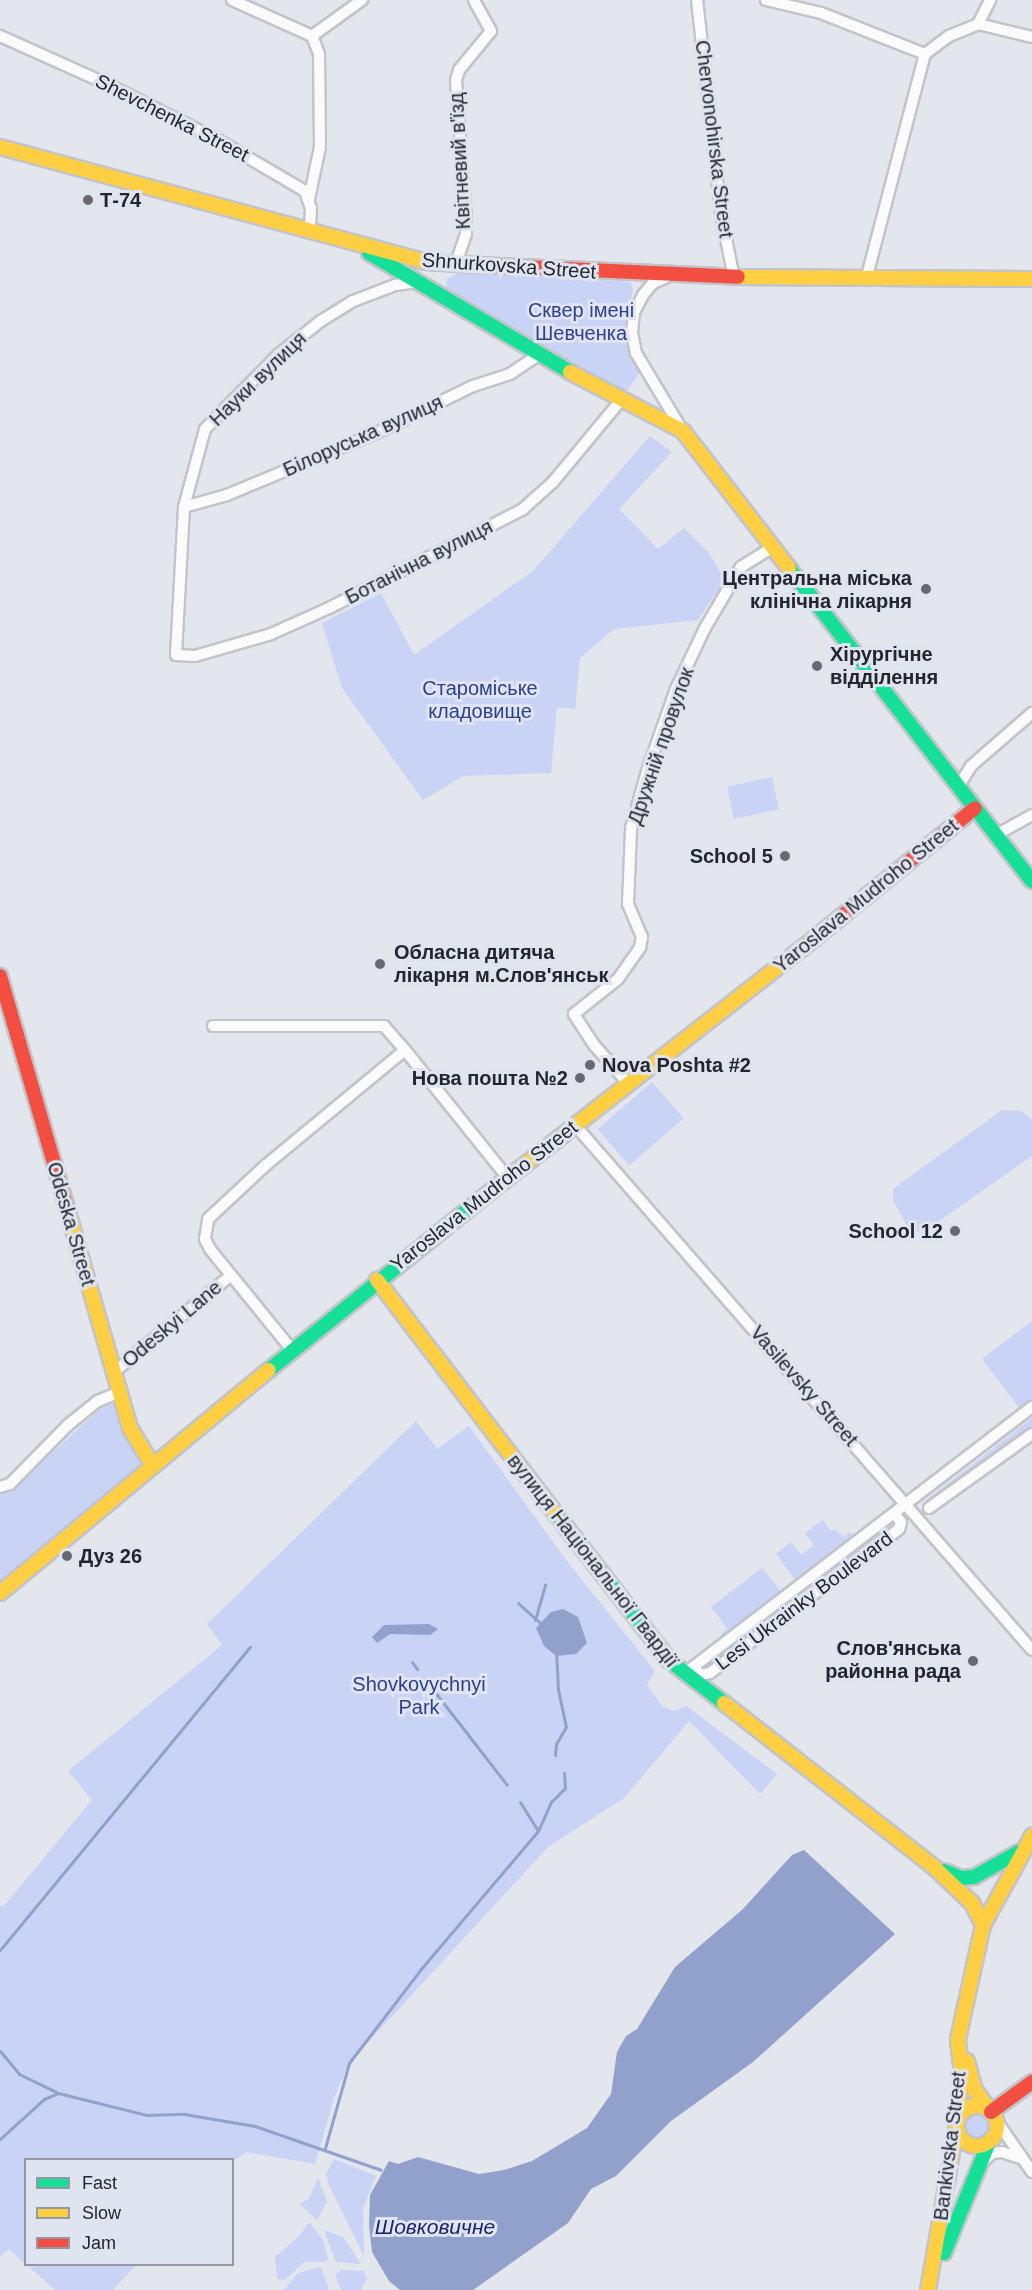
<!DOCTYPE html>
<html>
<head>
<meta charset="utf-8">
<style>
  body { margin:0 }
  #map { position:relative; width:1032px; height:2290px; overflow:hidden; background:#e3e6ed; font-family:Arial,sans-serif }
  div>[style] { position:absolute }
  [style*='--x'] { left:calc(var(--x)*1px); top:calc(var(--y)*1px); width:calc(var(--w)*1px); rotate:calc(var(--a)*1deg) }
  .green>* { inset:0; background:#c8d3f6; transform-origin:0 0 }
  .round { border-radius:50% }
  .water>* { inset:0; background:#92a1cc }
  .stream>* { height:3px; margin:-1.5px; padding:0 1.5px; transform-origin:1.5px; border-radius:1.5px; background:#92a1cc }
  .roads { filter:drop-shadow(2px 0 #c2c4c9) drop-shadow(-2px 0 #c2c4c9) drop-shadow(0 2px #c2c4c9) drop-shadow(0 -2px #c2c4c9) }
  .street>* { height:10px; margin:-5px; padding:0 5px; transform-origin:5px; border-radius:5px; background:#fbfbfc }
  .fast>* { height:14px; margin:-7px; padding:0 7px; transform-origin:7px; border-radius:7px; background:#16e098 }
  .slow>* { height:14px; margin:-7px; padding:0 7px; transform-origin:7px; border-radius:7px; background:#ffcf43 }
  .slow>.ring { margin:-7px; padding:0; box-sizing:content-box; background:none; border:14px solid #ffcf43; border-radius:50% }
  .jam>* { height:14px; margin:-7px; padding:0 7px; transform-origin:7px; border-radius:7px; background:#f24e42 }
  .dots>* { width:16px; height:16px; translate:-50% -50%; box-sizing:border-box; border:3px solid #dfe4f1; border-radius:50% }
  span { translate:-50% -50%; white-space:nowrap; text-align:center; line-height:1.15; -webkit-text-stroke:6px #dfe4f1; paint-order:stroke }
  .street-label { font-size:20px; color:#25262b }
  .poi-label { font-size:20px; color:#25262b; font-weight:700 }
  .left { translate:0 -50%; text-align:left }
  .right { translate:-100% -50%; text-align:right }
  .park-label { font-size:20px; color:#2f3f88 }
  .water-label { font-size:21px; color:#182369; font-style:italic }
  .legend { position:absolute; left:24px; top:2158px; width:210px; height:108px; box-sizing:border-box; background:#dfe4f1; border:2px solid #9598a2; margin:0; padding:8px 10px; list-style:none; font-size:18px; color:#25262b }
  .legend li { display:flex; align-items:center; gap:12px; height:30px }
  .legend b { width:30px; border:2px solid #9598a2 }
</style>
</head>
<body>
<div id="map">
  <div class="green">
    <i style="clip-path:polygon(464px 270px,630px 282px,633px 289px,624px 336px,640px 372px,624px 395px,446px 290px,447px 279px)"></i>
    <i style="clip-path:polygon(650px 436px,672px 452px,619px 509px,658px 549px,684px 528px,708px 552px,725px 580px,698px 620px,614px 629px,580px 658px,575px 709px,557px 707px,551px 773px,463px 776px,423px 800px,342px 688px,322px 623px,381px 593px,414px 655px,533px 571px)"></i>
    <i style="left:772px;top:777px;width:33px;height:46px;rotate:78deg"></i>
    <i style="left:652px;top:1082px;width:48px;height:72px;rotate:49deg"></i>
    <i style="clip-path:polygon(1002px 1110px,1021px 1111px,1032px 1120px,1032px 1156px,922px 1233px,906px 1224px,893px 1200px,893px 1189px)"></i>
    <i style="clip-path:polygon(1032px 1321px,1032px 1401px,1020px 1409px,982px 1359px)"></i>
    <i style="clip-path:polygon(116px 1401px,136px 1443px,142px 1465px,0 1586px,0 1492px,13px 1488px,98px 1411px)"></i>
    <i style="clip-path:polygon(1032px 1418px,1032px 1426px,928px 1506px,924px 1502px)"></i>
    <i style="clip-path:polygon(416px 1421px,437px 1449px,469px 1426px,566px 1560px,655px 1671px,647px 1685px,663px 1707px,675px 1711px,686px 1706px,777px 1774px,760px 1794px,689px 1721px,624px 1798px,548px 1847px,349px 2063px,335px 2095px,315px 2164px,247px 2152px,233px 2161px,26px 2160px,25px 2264px,9px 2249px,0 2256px,0 1905px,3px 1907px,92px 1800px,68px 1771px,222px 1645px,207px 1624px)"></i>
    <i style="clip-path:polygon(823px 1520px,831px 1531px,834px 1529px,843px 1537px,850px 1532px,857px 1540px,799px 1585px,776px 1554px,791px 1542px,801px 1555px,814px 1545px,805px 1533px)"></i>
    <i style="clip-path:polygon(762px 1568px,784px 1596px,726px 1641px,721px 1634px,727px 1628px,711px 1607px)"></i>
    <i class="round" style="left:966px;top:2114px;width:24px;height:24px"></i>
    <i style="clip-path:polygon(334px 2159px,376px 2176px,363px 2208px,364px 2256px,328px 2183px,326px 2174px)"></i>
    <i style="clip-path:polygon(318px 2178px,327px 2202px,317px 2220px,299px 2204px,309px 2199px)"></i>
    <i style="clip-path:polygon(309px 2222px,323px 2240px,328px 2258px,325px 2262px,304px 2262px,285px 2280px,277px 2279px,275px 2257px,299px 2236px)"></i>
    <i style="clip-path:polygon(324px 2230px,343px 2237px,361px 2264px,336px 2262px)"></i>
    <i style="clip-path:polygon(27px 2265px,136px 2265px,113px 2290px,55px 2290px)"></i>
    <i style="clip-path:polygon(321px 2267px,329px 2290px,284px 2290px,298px 2273px)"></i>
    <i style="clip-path:polygon(342px 2270px,364px 2271px,367px 2279px,361px 2290px,341px 2290px,335px 2275px)"></i>
  </div>
  <div class="water">
    <i style="clip-path:polygon(563px 1609px,578px 1617px,587px 1643px,576px 1654px,556px 1656px,544px 1646px,536px 1628px,551px 1612px)"></i>
    <i style="clip-path:polygon(429px 1624px,438px 1629px,430px 1635px,390px 1634px,377px 1643px,372px 1637px,384px 1625px)"></i>
    <i style="clip-path:polygon(804px 1850px,895px 1934px,753px 2062px,671px 2121px,616px 2176px,591px 2189px,568px 2223px,473px 2290px,400px 2290px,389px 2281px,372px 2252px,369px 2225px,370px 2195px,389px 2161px,398px 2164px,418px 2157px,479px 2174px,504px 2170px,532px 2161px,587px 2128px,611px 2094px,617px 2052px,626px 2036px,637px 2029px,675px 1967px,743px 1909px,792px 1855px)"></i>
  </div>
  <div class="stream">
    <i style="--x:518;--y:1603;--w:31;--a:42"></i>
    <i style="--x:535;--y:1620;--w:37;--a:-74"></i>
    <i style="--x:412;--y:1662;--w:9;--a:54"></i>
    <i style="--x:424;--y:1678;--w:135;--a:52.2"></i>
    <i style="--x:555;--y:1755;--w:11;--a:-85"></i>
    <i style="--x:556;--y:1744;--w:20;--a:-60"></i>
    <i style="--x:566;--y:1727;--w:39;--a:-102"></i>
    <i style="--x:558;--y:1689;--w:37;--a:-93"></i>
    <i style="--x:520;--y:1802;--w:34;--a:58"></i>
    <i style="--x:0;--y:1950;--w:393;--a:-50.5"></i>
    <i style="--x:0;--y:2051;--w:30;--a:50"></i>
    <i style="--x:19;--y:2074;--w:41;--a:25.9"></i>
    <i style="--x:0;--y:2139;--w:59;--a:-42.3"></i>
    <i style="--x:44;--y:2099;--w:15;--a:-23"></i>
    <i style="--x:58;--y:2093;--w:92;--a:13.9"></i>
    <i style="--x:147;--y:2115;--w:37;--a:-2"></i>
    <i style="--x:184;--y:2114;--w:72;--a:9.6"></i>
    <i style="--x:255;--y:2126;--w:133;--a:19.2"></i>
    <i style="--x:325;--y:2148;--w:88;--a:-74.2"></i>
    <i style="--x:349;--y:2063;--w:117;--a:-52.6"></i>
    <i style="--x:420;--y:1970;--w:182;--a:-49.7"></i>
    <i style="--x:538;--y:1831;--w:32;--a:-66"></i>
    <i style="--x:551;--y:1802;--w:20;--a:-45"></i>
    <i style="--x:565;--y:1788;--w:15;--a:-94"></i>
  </div>
  <div class="roads">
    <div class="street">
      <i style="--x:232;--y:0;--w:88;--a:24.2"></i>
      <i style="--x:697;--y:0;--w:215;--a:83.6"></i>
      <i style="--x:721;--y:214;--w:65;--a:78.5"></i>
      <i style="--x:766;--y:0;--w:57;--a:13.3"></i>
      <i style="--x:821;--y:13;--w:112;--a:21.5"></i>
      <i style="--x:925;--y:54;--w:30;--a:-37"></i>
      <i style="--x:949;--y:36;--w:31;--a:-22"></i>
      <i style="--x:978;--y:24;--w:56;--a:13.5"></i>
      <i style="--x:978;--y:24;--w:27;--a:-63"></i>
      <i style="--x:0;--y:36;--w:122;--a:24.2"></i>
      <i style="--x:111;--y:86;--w:120;--a:26.8"></i>
      <i style="--x:218;--y:140;--w:101;--a:30.4"></i>
      <i style="--x:305;--y:191;--w:18;--a:71"></i>
      <i style="--x:311;--y:208;--w:20;--a:93"></i>
      <i style="--x:309;--y:199;--w:53;--a:-78.1"></i>
      <i style="--x:320;--y:147;--w:93;--a:-90.6"></i>
      <i style="--x:319;--y:54;--w:19;--a:-111"></i>
      <i style="--x:312;--y:36;--w:62;--a:-35.8"></i>
      <i style="--x:461;--y:264;--w:6;--a:-135"></i>
      <i style="--x:457;--y:260;--w:28;--a:-71"></i>
      <i style="--x:466;--y:234;--w:14;--a:-90"></i>
      <i style="--x:466;--y:220;--w:140;--a:-94.1"></i>
      <i style="--x:456;--y:80;--w:10;--a:-73"></i>
      <i style="--x:459;--y:70;--w:50;--a:-50.6"></i>
      <i style="--x:491;--y:31;--w:35;--a:-119"></i>
      <i style="--x:665;--y:278;--w:13;--a:157"></i>
      <i style="--x:653;--y:283;--w:16;--a:130"></i>
      <i style="--x:643;--y:295;--w:20;--a:117"></i>
      <i style="--x:634;--y:313;--w:20;--a:96"></i>
      <i style="--x:632;--y:333;--w:20;--a:79"></i>
      <i style="--x:636;--y:353;--w:90;--a:59.1"></i>
      <i style="--x:866;--y:280;--w:234;--a:-75.4"></i>
      <i style="--x:419;--y:282;--w:24;--a:173"></i>
      <i style="--x:395;--y:285;--w:45;--a:159.1"></i>
      <i style="--x:353;--y:301;--w:36;--a:148"></i>
      <i style="--x:322;--y:320;--w:55;--a:141.7"></i>
      <i style="--x:279;--y:354;--w:105;--a:134.6"></i>
      <i style="--x:205;--y:429;--w:81;--a:105.1"></i>
      <i style="--x:184;--y:507;--w:148;--a:93.1"></i>
      <i style="--x:176;--y:655;--w:19;--a:3"></i>
      <i style="--x:195;--y:656;--w:79;--a:-16.1"></i>
      <i style="--x:271;--y:634;--w:66;--a:-24.2"></i>
      <i style="--x:331;--y:607;--w:216;--a:-27"></i>
      <i style="--x:523;--y:509;--w:40;--a:-42"></i>
      <i style="--x:553;--y:482;--w:107;--a:-50.3"></i>
      <i style="--x:184;--y:507;--w:45;--a:-15.6"></i>
      <i style="--x:227;--y:495;--w:169;--a:-22.6"></i>
      <i style="--x:383;--y:430;--w:100;--a:-26.1"></i>
      <i style="--x:473;--y:386;--w:39;--a:-18"></i>
      <i style="--x:510;--y:374;--w:34;--a:-34"></i>
      <i style="--x:958;--y:787;--w:25;--a:-58"></i>
      <i style="--x:971;--y:766;--w:81;--a:-41"></i>
      <i style="--x:996;--y:835;--w:41;--a:-29.1"></i>
      <i style="--x:213;--y:1026;--w:171;--a:0"></i>
      <i style="--x:384;--y:1026;--w:32;--a:49"></i>
      <i style="--x:627;--y:1082;--w:50;--a:-131.7"></i>
      <i style="--x:594;--y:1045;--w:37;--a:-123"></i>
      <i style="--x:574;--y:1014;--w:56;--a:-38.5"></i>
      <i style="--x:618;--y:979;--w:39;--a:-55"></i>
      <i style="--x:640;--y:947;--w:10;--a:-79"></i>
      <i style="--x:642;--y:937;--w:36;--a:-113"></i>
      <i style="--x:628;--y:904;--w:76;--a:-87.7"></i>
      <i style="--x:631;--y:828;--w:62;--a:-74.2"></i>
      <i style="--x:648;--y:768;--w:84;--a:-70.5"></i>
      <i style="--x:676;--y:689;--w:68;--a:-64.6"></i>
      <i style="--x:705;--y:628;--w:71;--a:-59.5"></i>
      <i style="--x:741;--y:567;--w:39;--a:-32"></i>
      <i style="--x:574;--y:1124;--w:697;--a:48.95"></i>
      <i style="--x:292;--y:1350;--w:130;--a:-129.1"></i>
      <i style="--x:210;--y:1249;--w:11;--a:-117"></i>
      <i style="--x:205;--y:1239;--w:20;--a:-81"></i>
      <i style="--x:208;--y:1219;--w:79;--a:-43"></i>
      <i style="--x:266;--y:1165;--w:180;--a:-39.6"></i>
      <i style="--x:405;--y:1050;--w:163;--a:51.2"></i>
      <i style="--x:114;--y:1372;--w:151;--a:-39.6"></i>
      <i style="--x:0;--y:1487;--w:10;--a:-17"></i>
      <i style="--x:10;--y:1484;--w:83;--a:-45.5"></i>
      <i style="--x:68;--y:1425;--w:38;--a:-39"></i>
      <i style="--x:98;--y:1401;--w:24;--a:-22"></i>
      <i style="--x:929;--y:1508;--w:127;--a:-35.7"></i>
      <i style="--x:694;--y:1667;--w:10;--a:53"></i>
      <i style="--x:700;--y:1675;--w:10;--a:-11"></i>
      <i style="--x:710;--y:1673;--w:238;--a:-37.3"></i>
      <i style="--x:899;--y:1529;--w:7;--a:-74"></i>
      <i style="--x:901;--y:1522;--w:11;--a:-128"></i>
      <i style="--x:684;--y:1674;--w:439;--a:-37.5"></i>
      <i style="--x:994;--y:2117;--w:67;--a:55.4"></i>
      <i style="--x:982;--y:2163;--w:14;--a:-45"></i>
      <i style="--x:992;--y:2153;--w:10;--a:-6"></i>
      <i style="--x:1002;--y:2152;--w:20;--a:18"></i>
    </div>
    <div class="fast">
      <i style="--x:369;--y:253;--w:234;--a:30.6"></i>
      <i style="--x:789;--y:568;--w:396;--a:52.2"></i>
      <i style="--x:269;--y:1370;--w:266;--a:-38.9"></i>
      <i style="--x:556;--y:1514;--w:185;--a:52.3"></i>
      <i style="--x:669;--y:1660;--w:70;--a:38"></i>
      <i style="--x:944;--y:1871;--w:18;--a:22"></i>
      <i style="--x:961;--y:1878;--w:13;--a:-4"></i>
      <i style="--x:974;--y:1877;--w:51;--a:-29.1"></i>
      <i style="--x:944;--y:2253;--w:120;--a:-67.9"></i>
    </div>
    <div class="slow">
      <i style="--x:0;--y:147;--w:440;--a:15.1"></i>
      <i style="--x:425;--y:262;--w:53;--a:3.2"></i>
      <i style="--x:738;--y:277;--w:294;--a:0.4"></i>
      <i style="--x:570;--y:372;--w:127;--a:27.6"></i>
      <i style="--x:683;--y:431;--w:173;--a:52.3"></i>
      <i style="--x:476;--y:1203;--w:416;--a:-38"></i>
      <i style="--x:68;--y:1212;--w:225;--a:74"></i>
      <i style="--x:130;--y:1428;--w:44;--a:58.8"></i>
      <i style="--x:377;--y:1280;--w:295;--a:52.6"></i>
      <i style="--x:0;--y:1593;--w:349;--a:-39.7"></i>
      <i style="--x:724;--y:1703;--w:268;--a:38"></i>
      <i style="--x:935;--y:1868;--w:51;--a:43.4"></i>
      <i style="--x:972;--y:1903;--w:25;--a:63"></i>
      <i style="--x:967;--y:2061;--w:30;--a:75"></i>
      <i style="--x:975;--y:2090;--w:26;--a:54"></i>
      <i class="ring" style="left:957px;top:2106px;width:26px;height:26px"></i>
      <i style="--x:928;--y:2290;--w:169;--a:-80.1"></i>
      <i style="--x:957;--y:2123;--w:49;--a:-84.2"></i>
      <i style="--x:962;--y:2074;--w:35;--a:-97"></i>
      <i style="--x:958;--y:2039;--w:117;--a:-77.6"></i>
      <i style="--x:983;--y:1925;--w:102;--a:-61.2"></i>
    </div>
    <div class="jam">
      <i style="--x:478;--y:265;--w:260;--a:2.6"></i>
      <i style="--x:804;--y:947;--w:220;--a:-39.1"></i>
      <i style="--x:0;--y:976;--w:246;--a:73.9"></i>
      <i style="--x:991;--y:2112;--w:51;--a:-36.2"></i>
    </div>
  </div>
  <div class="dots">
    <i style="left:88px;top:200px;background:#68696f"></i>
    <i style="left:926px;top:589px;background:#68696f"></i>
    <i style="left:817px;top:666px;background:#68696f"></i>
    <i style="left:785px;top:856px;background:#68696f"></i>
    <i style="left:380px;top:964px;background:#68696f"></i>
    <i style="left:590px;top:1065px;background:#68696f"></i>
    <i style="left:580px;top:1078px;background:#68696f"></i>
    <i style="left:955px;top:1231px;background:#68696f"></i>
    <i style="left:67px;top:1556px;background:#68696f"></i>
    <i style="left:973px;top:1661px;background:#68696f"></i>
  </div>
  <div class="street-label">
    <span style="left:172px;top:118px;rotate:27deg">Shevchenka Street</span>
    <span style="left:714px;top:139px;rotate:83deg">Chervonohirska Street</span>
    <span style="left:460px;top:161px;rotate:-93deg">Квітневий в'їзд</span>
    <span style="left:509px;top:266px;rotate:4deg">Shnurkovska Street</span>
    <span style="left:258px;top:379px;rotate:-44deg">Науки вулиця</span>
    <span style="left:363px;top:436px;rotate:-24deg">Білоруська вулиця</span>
    <span style="left:419px;top:562px;rotate:-27deg">Ботанічна вулиця</span>
    <span style="left:661px;top:746px;rotate:-71deg">Дружній провулок</span>
    <span style="left:866px;top:896px;rotate:-39deg">Yaroslava Mudroho Street</span>
    <span style="left:484px;top:1196px;rotate:-38deg">Yaroslava Mudroho Street</span>
    <span style="left:71px;top:1224px;rotate:74deg">Odeska Street</span>
    <span style="left:172px;top:1324px;rotate:-40deg">Odeskyi Lane</span>
    <span style="left:804px;top:1386px;rotate:49deg">Vasilevsky Street</span>
    <span style="left:593px;top:1561px;rotate:52deg">вулиця Національної Гвардії</span>
    <span style="left:804px;top:1601px;rotate:-37deg">Lesi Ukrainky Boulevard</span>
    <span style="left:950px;top:2146px;rotate:-83deg">Bankivska Street</span>
  </div>
  <div class="poi-label">
    <span class="left" style="left:100px;top:200px">Т-74</span>
    <span class="right" style="left:912px;top:590px">Центральна міська<br>клінічна лікарня</span>
    <span class="left" style="left:830px;top:666px">Хірургічне<br>відділення</span>
    <span class="right" style="left:773px;top:856px">School 5</span>
    <span class="left" style="left:394px;top:964px">Обласна дитяча<br>лікарня м.Слов'янськ</span>
    <span class="left" style="left:602px;top:1065px">Nova Poshta #2</span>
    <span class="right" style="left:568px;top:1078px">Нова пошта №2</span>
    <span class="right" style="left:943px;top:1231px">School 12</span>
    <span class="left" style="left:79px;top:1556px">Дуз 26</span>
    <span class="right" style="left:961px;top:1660px">Слов'янська<br>районна рада</span>
  </div>
  <div class="park-label">
    <span style="left:581px;top:322px">Сквер імені<br>Шевченка</span>
    <span style="left:480px;top:700px">Староміське<br>кладовище</span>
    <span style="left:419px;top:1696px">Shovkovychnyi<br>Park</span>
  </div>
  <div class="water-label">
    <span style="left:435px;top:2227px">Шовковичне</span>
  </div>
  <ul class="legend">
  <li><b style="height:8px;background:#16e098"></b>Fast</li>
  <li><b style="height:8px;background:#ffcf43"></b>Slow</li>
  <li><b style="height:8px;background:#f24e42"></b>Jam</li>
  </ul>
</div>
</body>
</html>
